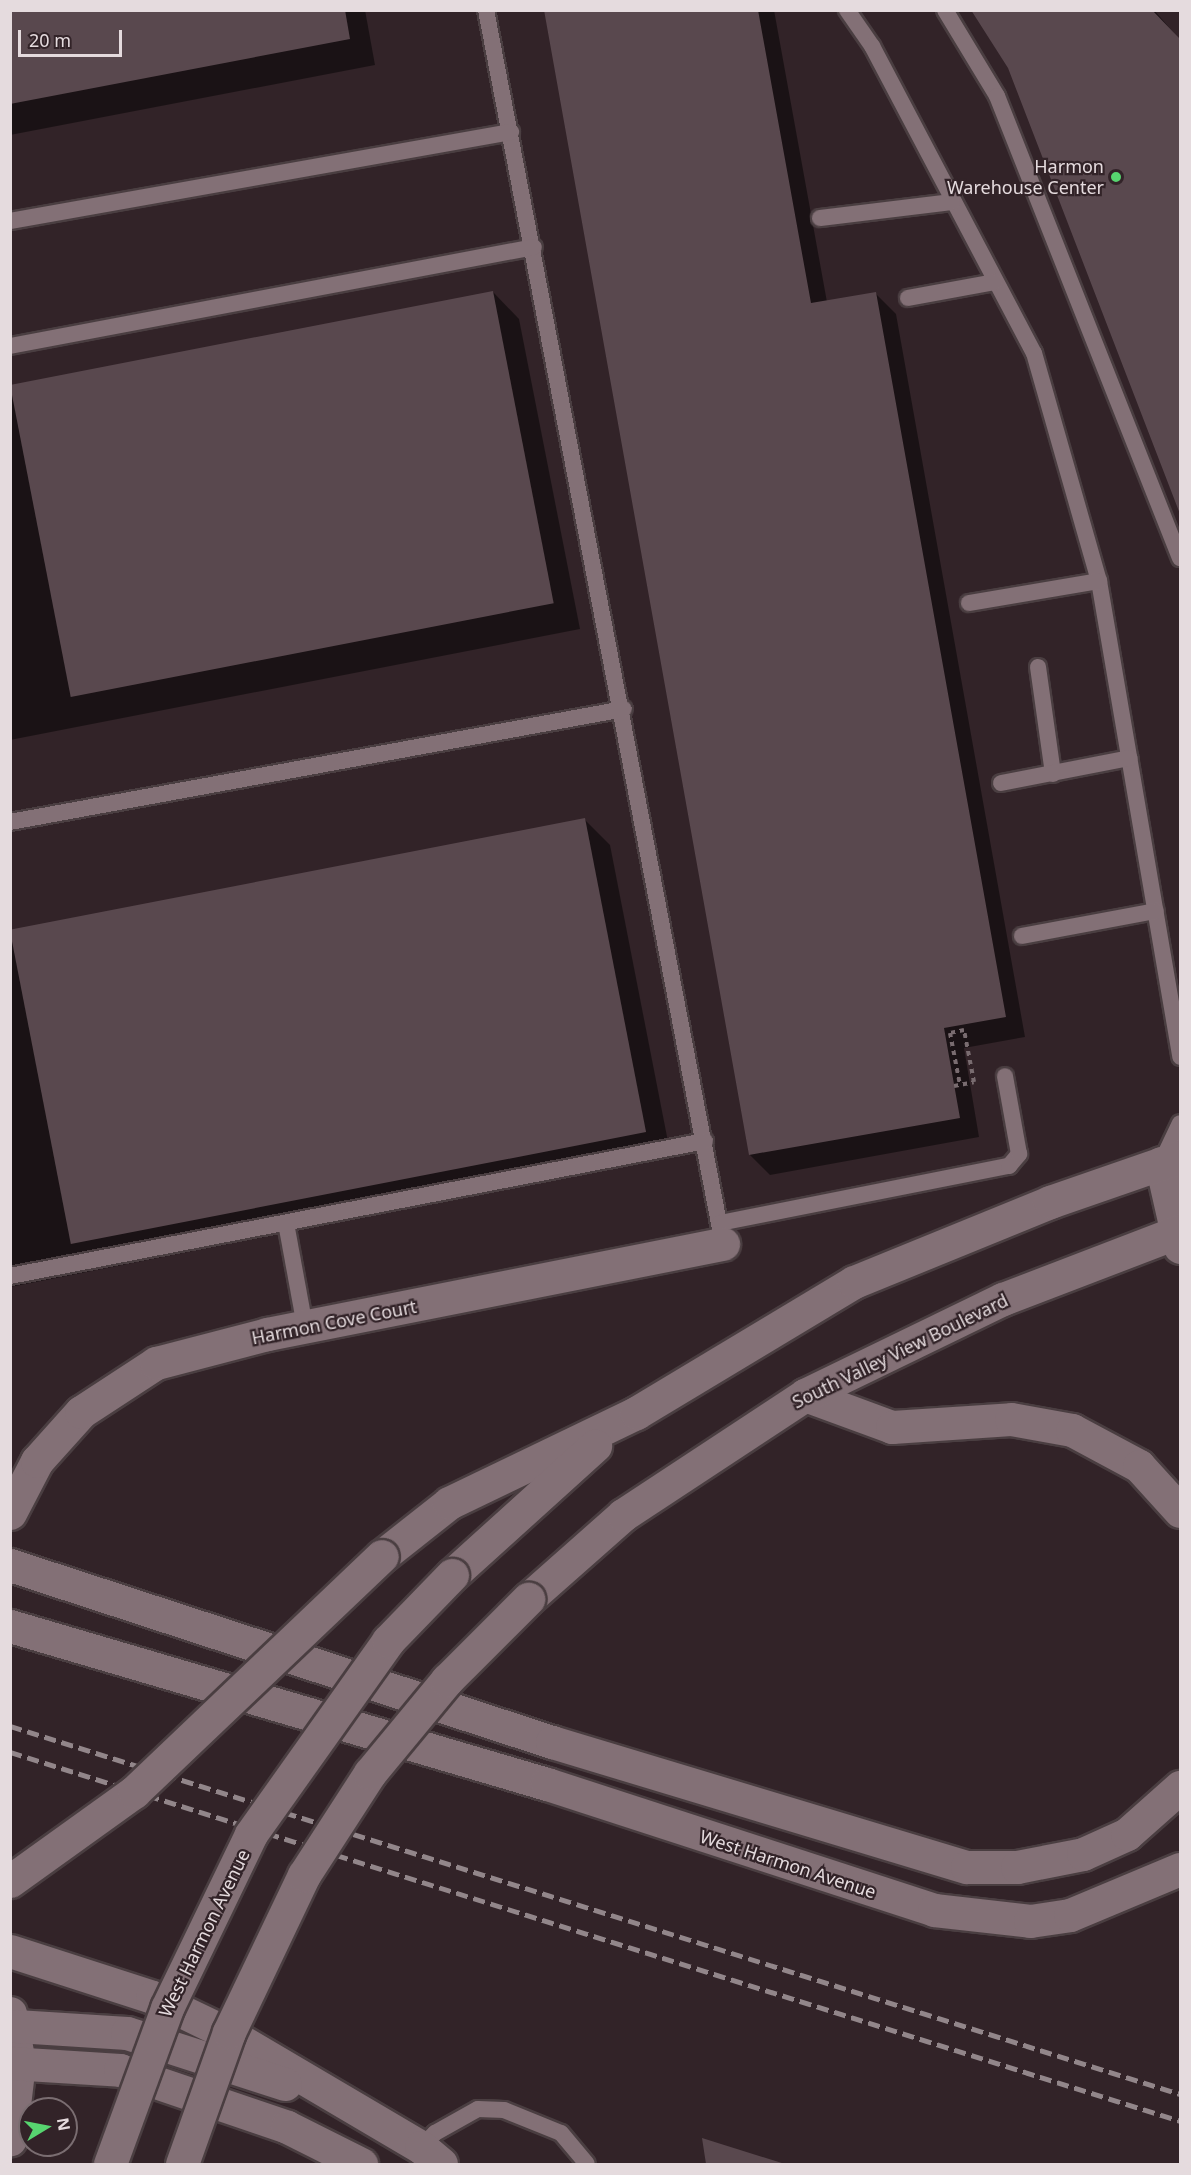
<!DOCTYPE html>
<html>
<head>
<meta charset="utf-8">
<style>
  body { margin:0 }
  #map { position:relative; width:1191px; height:2175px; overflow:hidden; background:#322328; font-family:"Noto Sans",sans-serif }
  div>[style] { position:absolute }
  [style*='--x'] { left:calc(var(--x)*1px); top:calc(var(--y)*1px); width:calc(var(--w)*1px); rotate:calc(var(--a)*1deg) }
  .shadow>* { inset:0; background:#0007 }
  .building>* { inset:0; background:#59484e; transform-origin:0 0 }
  .path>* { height:4px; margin-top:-2px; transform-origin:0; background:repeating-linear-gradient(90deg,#796c70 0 4.5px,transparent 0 9px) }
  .roads { filter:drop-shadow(2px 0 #4a3e41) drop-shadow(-2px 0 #4a3e41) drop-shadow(0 2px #4a3e41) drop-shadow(0 -2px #4a3e41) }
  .service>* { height:16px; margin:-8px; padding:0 8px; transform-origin:8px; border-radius:8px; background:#837076 }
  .minor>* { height:33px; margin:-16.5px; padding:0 16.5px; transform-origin:16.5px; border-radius:16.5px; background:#837076 }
  .secondary>* { height:33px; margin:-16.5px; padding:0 16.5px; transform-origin:16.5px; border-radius:16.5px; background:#837076 }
  .rail>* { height:4.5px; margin-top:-2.25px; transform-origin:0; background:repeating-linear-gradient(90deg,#92868a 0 12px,transparent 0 18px) }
  .bridges { filter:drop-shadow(2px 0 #4a3e41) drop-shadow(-2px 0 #4a3e41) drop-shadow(0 2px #4a3e41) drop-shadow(0 -2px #4a3e41) }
  .secondary-bridge>* { height:33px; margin:-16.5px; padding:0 16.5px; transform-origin:16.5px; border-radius:16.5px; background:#837076 }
  .dots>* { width:16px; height:16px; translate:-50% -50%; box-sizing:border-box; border:3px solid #322328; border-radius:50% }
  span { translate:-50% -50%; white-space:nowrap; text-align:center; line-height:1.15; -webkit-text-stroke:4.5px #322328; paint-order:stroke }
  .poi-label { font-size:18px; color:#e5dbde }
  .right { translate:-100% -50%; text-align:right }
  .street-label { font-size:18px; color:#e5dbde }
  .frame { position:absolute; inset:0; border:12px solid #e5dbde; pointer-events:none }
  .north { position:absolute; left:18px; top:2097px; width:60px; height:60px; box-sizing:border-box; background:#322328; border:2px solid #7a6d71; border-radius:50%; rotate:80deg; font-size:16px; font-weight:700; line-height:24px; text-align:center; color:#e5dbde }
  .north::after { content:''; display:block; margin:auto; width:21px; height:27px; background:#57d570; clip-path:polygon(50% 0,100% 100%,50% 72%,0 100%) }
  .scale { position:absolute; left:18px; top:30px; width:104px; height:27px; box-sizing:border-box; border:3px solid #e5dbde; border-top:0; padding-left:8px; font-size:18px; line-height:21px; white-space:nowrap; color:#e5dbde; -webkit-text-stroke:4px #322328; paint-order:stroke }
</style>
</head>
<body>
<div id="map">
  <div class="shadow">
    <i style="clip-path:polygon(10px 10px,365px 10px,375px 65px,10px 135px)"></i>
    <i style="clip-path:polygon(546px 10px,774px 10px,827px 302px,875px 293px,896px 314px,1025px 1037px,964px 1048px,979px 1137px,770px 1175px,750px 1155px)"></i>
    <i style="clip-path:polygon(973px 10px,1154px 10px,1180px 40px,1180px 508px,1009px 67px)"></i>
    <i style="clip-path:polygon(493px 292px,519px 319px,580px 629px,10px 740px,10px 387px)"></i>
    <i style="clip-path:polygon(584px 819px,610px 845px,671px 1157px,10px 1287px,10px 932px)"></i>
    <i style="clip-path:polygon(703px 2140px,781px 2164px,708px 2164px)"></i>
  </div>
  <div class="building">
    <i style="clip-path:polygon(10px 10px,345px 10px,350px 39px,10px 104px)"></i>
    <i style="clip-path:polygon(544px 10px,758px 10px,811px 303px,876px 292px,1006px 1017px,944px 1028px,960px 1118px,749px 1155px)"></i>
    <i style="clip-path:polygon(971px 10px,1152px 10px,1180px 39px,1180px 514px,1008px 68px)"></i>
    <i style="left:493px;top:291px;width:318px;height:492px;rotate:79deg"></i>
    <i style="left:585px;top:818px;width:320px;height:586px;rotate:79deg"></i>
    <i style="clip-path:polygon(702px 2138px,785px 2164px,706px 2164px)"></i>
  </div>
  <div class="path">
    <i style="--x:954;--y:1086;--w:20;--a:-11"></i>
    <i style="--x:974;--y:1082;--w:53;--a:-100.9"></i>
    <i style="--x:964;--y:1030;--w:14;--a:168"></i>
    <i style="--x:950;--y:1033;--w:53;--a:79.1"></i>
  </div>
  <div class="roads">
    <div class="service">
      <i style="--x:486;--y:10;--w:1257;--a:79.13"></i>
      <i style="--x:847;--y:10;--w:44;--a:55.2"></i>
      <i style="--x:872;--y:46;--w:347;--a:62.2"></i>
      <i style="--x:1034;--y:353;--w:237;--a:74.1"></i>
      <i style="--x:1099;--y:581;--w:483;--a:80.3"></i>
      <i style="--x:945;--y:10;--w:100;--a:58.8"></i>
      <i style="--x:997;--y:96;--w:497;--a:68.4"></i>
      <i style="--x:820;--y:218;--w:133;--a:-6.9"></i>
      <i style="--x:10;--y:221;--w:509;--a:-10.07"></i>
      <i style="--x:908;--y:298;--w:88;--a:-10.4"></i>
      <i style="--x:10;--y:346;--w:533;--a:-10.7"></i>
      <i style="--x:969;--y:603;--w:132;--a:-9.6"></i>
      <i style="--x:1038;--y:667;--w:108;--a:82"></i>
      <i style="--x:1001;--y:783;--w:131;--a:-11"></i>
      <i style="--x:10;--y:822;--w:624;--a:-10.43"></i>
      <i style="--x:1022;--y:936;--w:136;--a:-10.6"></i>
      <i style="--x:1161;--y:1163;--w:44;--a:-64.6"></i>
      <i style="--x:286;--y:1223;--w:106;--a:79.6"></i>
      <i style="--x:720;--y:1223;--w:295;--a:-11.2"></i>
      <i style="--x:1009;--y:1166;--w:16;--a:-50"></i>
      <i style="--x:1019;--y:1154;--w:79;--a:-100.2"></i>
      <i style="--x:10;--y:1276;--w:708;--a:-10.99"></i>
      <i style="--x:421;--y:2147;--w:20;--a:-45"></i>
      <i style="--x:435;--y:2133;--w:49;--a:-29.2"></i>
      <i style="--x:478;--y:2109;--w:26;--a:2"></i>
      <i style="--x:504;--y:2110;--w:61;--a:22"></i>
      <i style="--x:561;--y:2133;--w:40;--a:50"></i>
    </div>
    <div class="minor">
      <i style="--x:10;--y:1513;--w:59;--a:-62.6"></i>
      <i style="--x:37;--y:1461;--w:66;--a:-48.1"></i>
      <i style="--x:81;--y:1412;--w:90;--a:-33.2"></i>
      <i style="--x:156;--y:1363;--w:115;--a:-14.6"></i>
      <i style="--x:267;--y:1334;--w:465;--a:-11.2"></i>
      <i style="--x:10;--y:2013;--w:51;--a:79.8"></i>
      <i style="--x:19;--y:2063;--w:77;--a:96.8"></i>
    </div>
    <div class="secondary">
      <i style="--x:1161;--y:1163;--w:86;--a:77.3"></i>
      <i style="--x:805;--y:1395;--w:93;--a:20.2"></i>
      <i style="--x:892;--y:1427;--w:119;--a:-3.8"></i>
      <i style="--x:1011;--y:1419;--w:62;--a:10.2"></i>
      <i style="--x:1072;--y:1430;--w:76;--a:28.2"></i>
      <i style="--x:1139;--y:1466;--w:61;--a:47.7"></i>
      <i style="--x:382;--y:1556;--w:85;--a:-38.3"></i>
      <i style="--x:449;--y:1503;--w:208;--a:-25.7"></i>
      <i style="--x:636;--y:1413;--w:254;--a:-31"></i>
      <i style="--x:854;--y:1282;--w:212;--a:-22.2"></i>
      <i style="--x:1050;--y:1202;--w:138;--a:-19.1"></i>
      <i style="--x:10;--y:1565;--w:570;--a:18.09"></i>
      <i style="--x:552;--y:1742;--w:433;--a:16.8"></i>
      <i style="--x:967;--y:1867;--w:50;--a:0"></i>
      <i style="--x:1017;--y:1867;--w:67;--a:-11.1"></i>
      <i style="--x:1083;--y:1854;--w:48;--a:-24.4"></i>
      <i style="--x:1127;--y:1834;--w:71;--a:-41.6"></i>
      <i style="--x:452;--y:1575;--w:193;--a:-42.1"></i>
      <i style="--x:528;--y:1599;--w:127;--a:-41.5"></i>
      <i style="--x:623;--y:1515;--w:218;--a:-33.4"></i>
      <i style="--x:805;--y:1395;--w:220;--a:-25.9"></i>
      <i style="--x:1003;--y:1299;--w:190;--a:-21"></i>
      <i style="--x:10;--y:1626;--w:560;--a:16.4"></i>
      <i style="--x:547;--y:1784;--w:407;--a:18"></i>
      <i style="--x:934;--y:1910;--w:97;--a:6.5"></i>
      <i style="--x:1030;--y:1921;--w:40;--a:-8.5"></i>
      <i style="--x:1070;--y:1915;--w:119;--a:-22.7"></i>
      <i style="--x:10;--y:1951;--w:149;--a:17.9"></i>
      <i style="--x:152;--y:1997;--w:85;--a:25.7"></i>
      <i style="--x:229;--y:2034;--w:223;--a:30.5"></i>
      <i style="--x:421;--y:2147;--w:26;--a:40"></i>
      <i style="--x:10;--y:2030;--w:7;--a:-34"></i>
      <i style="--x:16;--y:2026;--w:111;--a:3.6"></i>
      <i style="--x:127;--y:2033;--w:166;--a:17.9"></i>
      <i style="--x:10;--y:2063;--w:110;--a:3.6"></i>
      <i style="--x:120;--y:2070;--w:176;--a:18.8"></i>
      <i style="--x:287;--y:2127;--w:83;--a:26.6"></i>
    </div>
  </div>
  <div class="rail">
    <i style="--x:10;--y:1726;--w:1227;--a:17.46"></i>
    <i style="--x:10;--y:1752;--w:1227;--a:17.5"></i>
  </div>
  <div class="bridges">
    <div class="secondary-bridge">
      <i style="--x:10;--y:1881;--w:153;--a:-35.7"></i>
      <i style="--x:134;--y:1792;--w:342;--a:-43.6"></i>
      <i style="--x:110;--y:2164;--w:166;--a:-69.9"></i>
      <i style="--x:167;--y:2008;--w:193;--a:-64.2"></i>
      <i style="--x:251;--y:1834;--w:237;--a:-54.6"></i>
      <i style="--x:388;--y:1641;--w:92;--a:-45.9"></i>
      <i style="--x:182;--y:2164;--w:140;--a:-70.4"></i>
      <i style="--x:229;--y:2032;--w:174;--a:-64.5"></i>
      <i style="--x:304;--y:1875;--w:121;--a:-57.1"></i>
      <i style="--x:370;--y:1773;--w:121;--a:-50.4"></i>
      <i style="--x:447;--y:1680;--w:115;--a:-45"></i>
    </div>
  </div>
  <div class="dots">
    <i style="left:1116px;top:177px;background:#57d570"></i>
  </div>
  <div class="poi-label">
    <span class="right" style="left:1104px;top:177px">Harmon<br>Warehouse Center</span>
  </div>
  <div class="street-label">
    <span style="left:334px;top:1322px;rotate:-11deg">Harmon Cove Court</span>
    <span style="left:900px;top:1351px;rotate:-26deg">South Valley View Boulevard</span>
    <span style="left:788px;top:1864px;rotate:18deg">West Harmon Avenue</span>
    <span style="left:204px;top:1933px;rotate:-64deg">West Harmon Avenue</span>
  </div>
  <div class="frame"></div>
  <div class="north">N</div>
  <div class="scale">20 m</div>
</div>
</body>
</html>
